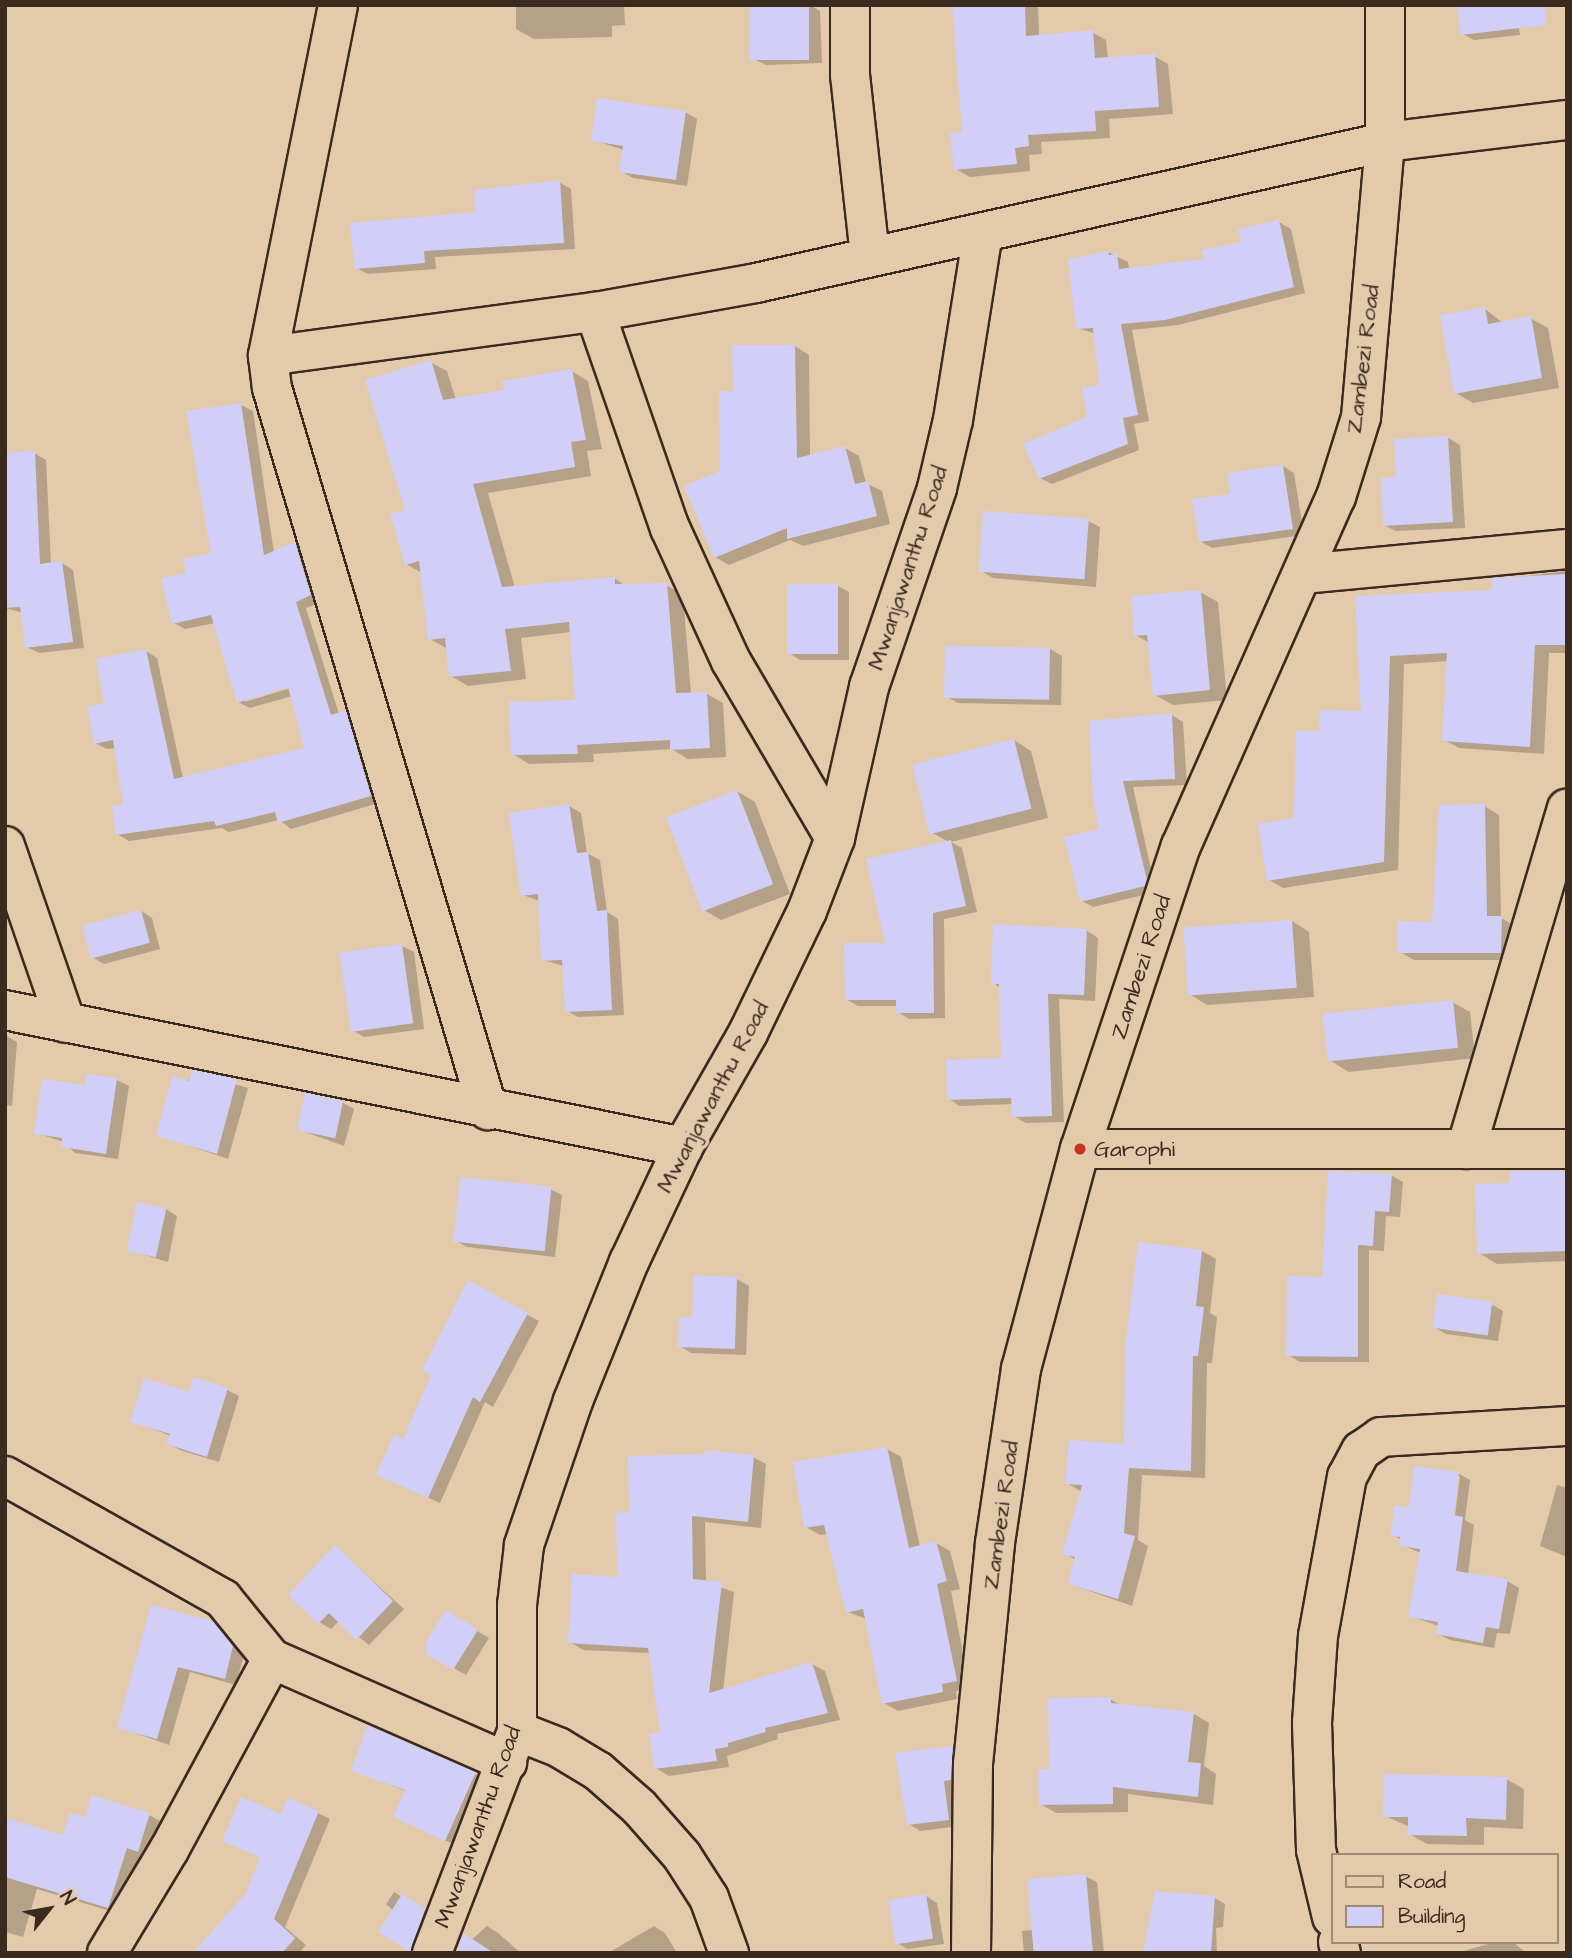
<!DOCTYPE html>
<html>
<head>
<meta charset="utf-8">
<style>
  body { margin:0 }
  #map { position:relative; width:1572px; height:1958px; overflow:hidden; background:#e2caab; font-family:"Architects Daughter",sans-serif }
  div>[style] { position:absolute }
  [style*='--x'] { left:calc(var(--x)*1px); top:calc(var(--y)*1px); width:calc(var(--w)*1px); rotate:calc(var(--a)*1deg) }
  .shadow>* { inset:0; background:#0003 }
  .building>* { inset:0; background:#d1cff8; transform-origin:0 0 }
  .roads { filter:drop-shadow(2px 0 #3b2a1e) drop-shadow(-2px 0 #3b2a1e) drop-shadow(0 2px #3b2a1e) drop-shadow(0 -2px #3b2a1e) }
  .street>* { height:38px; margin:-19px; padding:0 19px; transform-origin:19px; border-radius:19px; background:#e2caab }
  .secondary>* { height:38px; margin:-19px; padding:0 19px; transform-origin:19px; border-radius:19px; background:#e2caab }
  .dots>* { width:19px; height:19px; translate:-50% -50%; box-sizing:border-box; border:4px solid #e2caab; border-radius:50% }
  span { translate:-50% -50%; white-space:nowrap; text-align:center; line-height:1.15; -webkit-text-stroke:7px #e2caab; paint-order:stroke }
  .street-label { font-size:23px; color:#3b2a1e }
  .poi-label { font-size:23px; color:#3b2a1e }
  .left { translate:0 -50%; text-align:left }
  .frame { position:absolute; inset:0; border:7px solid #3b2a1e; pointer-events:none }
  .legend { position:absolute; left:1331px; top:1853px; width:228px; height:91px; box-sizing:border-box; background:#e2caab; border:2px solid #9f8a73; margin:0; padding:9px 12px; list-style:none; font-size:21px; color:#3b2a1e }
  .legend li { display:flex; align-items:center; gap:14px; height:35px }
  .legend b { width:35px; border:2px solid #9f8a73 }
  .north { position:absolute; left:14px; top:1874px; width:70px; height:70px; -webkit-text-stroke:5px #e2caab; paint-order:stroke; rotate:59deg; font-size:19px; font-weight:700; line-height:28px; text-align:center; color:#3b2a1e }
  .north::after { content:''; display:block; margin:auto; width:24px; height:32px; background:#3b2a1e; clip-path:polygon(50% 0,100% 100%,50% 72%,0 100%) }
</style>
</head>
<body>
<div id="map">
  <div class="shadow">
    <i style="clip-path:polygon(516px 5px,624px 5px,625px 25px,612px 26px,612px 37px,534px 39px,516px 29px)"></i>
    <i style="clip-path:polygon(780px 5px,810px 5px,820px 11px,822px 63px,766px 65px,754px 59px)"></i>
    <i style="clip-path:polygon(954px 5px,1038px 5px,1039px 36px,1092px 32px,1106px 40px,1108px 59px,1154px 56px,1168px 64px,1173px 114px,1109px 119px,1110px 138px,1041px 142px,1042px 154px,1029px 155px,1030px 171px,970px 177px,956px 169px,964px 133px)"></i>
    <i style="clip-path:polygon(1516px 5px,1520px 35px,1474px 40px,1463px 34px)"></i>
    <i style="clip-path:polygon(685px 112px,697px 119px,687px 186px,633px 178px,621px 171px,624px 150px,593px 140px)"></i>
    <i style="clip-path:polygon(559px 182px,571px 189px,575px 249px,435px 257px,436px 269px,368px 274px,357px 268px)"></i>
    <i style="clip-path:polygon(1279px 222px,1291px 229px,1305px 293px,1178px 325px,1132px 330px,1149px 421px,1134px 424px,1139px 450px,1052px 484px,1040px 478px,1089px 418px,1100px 387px,1096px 334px,1078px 328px,1108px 252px,1128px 262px,1129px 269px,1206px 261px)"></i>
    <i style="clip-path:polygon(1485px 309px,1503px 323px,1530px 318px,1548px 328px,1559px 388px,1473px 403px,1456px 393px)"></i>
    <i style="clip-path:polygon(795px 346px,809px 355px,810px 457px,845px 448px,859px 456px,866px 483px,882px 491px,890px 524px,803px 546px,790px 540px,729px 565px,715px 557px,735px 392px)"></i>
    <i style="clip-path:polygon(430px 362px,447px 371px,456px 400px,507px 391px,571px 371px,588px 381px,602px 449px,587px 451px,591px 476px,488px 493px,515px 588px,614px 578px,626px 586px,666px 585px,683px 595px,691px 694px,707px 694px,723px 703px,726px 757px,688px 759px,672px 749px,593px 754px,594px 762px,529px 764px,513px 754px,577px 702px,571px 632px,521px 638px,526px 679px,468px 686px,451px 676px,446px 648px,430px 639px,422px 573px,406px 564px,407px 511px)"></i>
    <i style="clip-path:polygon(evenodd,241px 405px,253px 411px,274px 553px,295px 544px,307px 550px,322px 602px,306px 608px,339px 714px,357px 719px,382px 802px,291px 829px,279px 820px,229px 832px,222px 828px,129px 841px,117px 834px,125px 806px,116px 748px,107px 749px,95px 743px,106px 705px,146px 651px,157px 658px,183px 779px,306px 749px,292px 696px,250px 708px,238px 702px,215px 623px,185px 629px,174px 623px,189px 574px,213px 554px,241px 405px,296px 683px,297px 686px,245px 702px,245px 699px,296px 683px)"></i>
    <i style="clip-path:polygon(1448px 438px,1460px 445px,1465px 528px,1396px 531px,1384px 525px)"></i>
    <i style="clip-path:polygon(34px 453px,46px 460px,51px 564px,62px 563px,73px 570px,84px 648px,39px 653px,27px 647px,23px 613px,5px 608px)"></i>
    <i style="clip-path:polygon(1283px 466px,1294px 473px,1304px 535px,1212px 548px,1200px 541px)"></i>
    <i style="clip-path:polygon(1088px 521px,1100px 527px,1096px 587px,993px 578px,981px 571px)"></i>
    <i style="clip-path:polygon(1567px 571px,1567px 653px,1549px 653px,1544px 754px,1459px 748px,1444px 740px,1449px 661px,1404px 664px,1398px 870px,1283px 888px,1269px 880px,1295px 820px,1321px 733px,1363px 713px,1357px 598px,1494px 592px,1494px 580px)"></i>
    <i style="clip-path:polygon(838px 586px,849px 592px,849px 660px,800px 660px,789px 653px)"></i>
    <i style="clip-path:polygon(1200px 592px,1218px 602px,1227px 700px,1173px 705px,1155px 695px,1150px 643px,1135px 635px)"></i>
    <i style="clip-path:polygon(947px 648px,1050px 649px,1062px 656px,1061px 705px,958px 703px,947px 697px)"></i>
    <i style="clip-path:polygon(1172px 715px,1183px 722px,1187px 785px,1133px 787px,1156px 892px,1093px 907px,1082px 901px,1101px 830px,1094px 799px)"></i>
    <i style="clip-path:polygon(1014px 740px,1031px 751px,1048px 818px,951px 842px,962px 848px,977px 912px,944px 919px,945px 1018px,909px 1019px,898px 1012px,898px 1006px,858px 1006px,846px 999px,887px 944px,949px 842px,931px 832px)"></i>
    <i style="clip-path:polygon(737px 791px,755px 802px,790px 894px,721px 920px,704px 910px)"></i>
    <i style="clip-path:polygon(569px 806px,581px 813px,587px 853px,600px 860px,607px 912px,618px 919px,624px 1015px,578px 1017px,567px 1011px,564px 966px,543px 960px,540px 901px,523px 895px)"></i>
    <i style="clip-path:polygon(1484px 806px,1499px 815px,1501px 918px,1517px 927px,1516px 960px,1414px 960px,1400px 952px,1434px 924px)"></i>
    <i style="clip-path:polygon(141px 911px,152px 918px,160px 949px,104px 964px,92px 957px)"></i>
    <i style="clip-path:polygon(1292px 921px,1309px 932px,1314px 997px,1207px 1005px,1189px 994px)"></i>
    <i style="clip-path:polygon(1087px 931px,1098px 938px,1095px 1001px,1059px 999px,1064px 1122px,1026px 1123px,1014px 1116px,1013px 1104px,960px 1106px,949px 1099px,1002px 1060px,1001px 988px,993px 983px)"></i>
    <i style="clip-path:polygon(402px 946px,414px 952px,424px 1029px,364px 1037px,352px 1030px)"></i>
    <i style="clip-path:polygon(1452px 1002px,1470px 1012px,1475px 1058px,1349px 1072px,1331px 1061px)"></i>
    <i style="clip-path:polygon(5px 1035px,17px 1042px,12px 1106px,5px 1105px)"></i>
    <i style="clip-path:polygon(193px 1072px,248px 1088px,228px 1159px,158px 1135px)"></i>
    <i style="clip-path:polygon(89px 1076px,117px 1080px,129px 1086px,118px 1159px,75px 1153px,64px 1142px,36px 1133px,87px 1087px)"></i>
    <i style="clip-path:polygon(342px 1102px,354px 1109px,344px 1146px,297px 1129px)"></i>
    <i style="clip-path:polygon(1567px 1172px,1567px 1261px,1497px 1264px,1479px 1253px,1512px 1185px)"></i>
    <i style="clip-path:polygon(1391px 1175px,1403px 1182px,1400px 1217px,1386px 1216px,1384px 1251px,1369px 1250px,1369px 1362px,1300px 1362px,1288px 1355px,1324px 1279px)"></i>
    <i style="clip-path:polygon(550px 1189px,562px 1195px,555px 1257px,467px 1247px,456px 1241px)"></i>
    <i style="clip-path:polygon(166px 1209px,177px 1216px,168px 1262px,126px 1249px)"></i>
    <i style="clip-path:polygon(1202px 1251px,1216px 1259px,1210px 1313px,1217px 1317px,1212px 1363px,1207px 1363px,1205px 1478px,1142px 1475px,1138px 1540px,1148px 1546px,1132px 1606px,1070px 1584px,1076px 1560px,1065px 1553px,1082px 1492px,1067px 1483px,1126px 1446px)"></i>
    <i style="clip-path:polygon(737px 1279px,749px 1286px,746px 1355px,691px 1353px,680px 1346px,694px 1319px)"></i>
    <i style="clip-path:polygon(468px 1283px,539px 1321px,493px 1407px,485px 1402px,440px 1503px,390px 1481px)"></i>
    <i style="clip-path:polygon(1491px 1304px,1503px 1311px,1498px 1341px,1446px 1334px,1434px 1327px)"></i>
    <i style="clip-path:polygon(227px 1390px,239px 1396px,219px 1462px,180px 1450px,169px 1444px,171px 1436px,132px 1421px,190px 1394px)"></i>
    <i style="clip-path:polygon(887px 1449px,901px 1457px,920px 1547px,936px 1543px,950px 1551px,960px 1589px,951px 1591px,970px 1689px,956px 1691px,957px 1699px,898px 1711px,884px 1703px,866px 1619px,848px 1612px,828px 1534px,820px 1535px,806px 1527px)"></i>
    <i style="clip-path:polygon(753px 1457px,766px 1464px,761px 1528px,705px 1522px,706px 1582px,734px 1592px,723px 1691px,812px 1664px,825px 1671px,840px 1720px,777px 1734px,778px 1739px,727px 1756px,729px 1767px,669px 1776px,656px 1768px,662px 1734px,650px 1653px,583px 1650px,570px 1642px,619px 1579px,631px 1514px)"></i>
    <i style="clip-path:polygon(evenodd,1459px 1474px,1470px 1480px,1465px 1520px,1474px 1525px,1468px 1574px,1507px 1581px,1519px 1588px,1510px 1634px,1497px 1633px,1494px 1648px,1450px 1640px,1438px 1634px,1439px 1626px,1410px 1616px,1421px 1553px,1401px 1545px,1402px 1540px,1393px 1535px,1410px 1509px,1459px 1474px,1457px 1476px,1460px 1476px,1454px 1524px,1451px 1524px,1457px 1476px)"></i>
    <i style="clip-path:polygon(1557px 1485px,1567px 1488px,1567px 1557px,1540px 1546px)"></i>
    <i style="clip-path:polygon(336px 1548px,404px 1609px,369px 1645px,339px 1621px,331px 1629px,319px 1622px)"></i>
    <i style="clip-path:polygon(446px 1612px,489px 1638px,466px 1675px,428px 1653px)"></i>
    <i style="clip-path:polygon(212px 1622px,224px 1630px,244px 1654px,236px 1685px,190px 1672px,169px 1745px,119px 1727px)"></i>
    <i style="clip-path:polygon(1110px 1699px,1122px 1706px,1194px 1714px,1209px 1723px,1204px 1766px,1216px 1774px,1213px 1805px,1128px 1794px,1128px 1812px,1056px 1813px,1041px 1804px,1051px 1771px)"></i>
    <i style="clip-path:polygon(953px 1747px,964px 1754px,960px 1826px,920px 1831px,909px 1824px)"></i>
    <i style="clip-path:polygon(353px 1770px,475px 1774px,486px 1780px,457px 1846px,404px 1821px,406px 1791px)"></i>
    <i style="clip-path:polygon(1506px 1779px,1524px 1789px,1523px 1829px,1484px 1827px,1484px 1845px,1427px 1844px,1409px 1834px,1410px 1827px,1385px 1816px)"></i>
    <i style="clip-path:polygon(318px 1813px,330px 1819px,285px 1927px,306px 1945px,299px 1953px,196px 1953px,247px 1893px,282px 1816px)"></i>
    <i style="clip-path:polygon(149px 1815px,164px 1823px,153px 1859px,142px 1855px,123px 1915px,37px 1889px,23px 1937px,5px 1932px,5px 1820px,65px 1838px)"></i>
    <i style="clip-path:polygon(1085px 1876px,1097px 1882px,1104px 1953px,1024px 1953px,1022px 1931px,1033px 1930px)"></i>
    <i style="clip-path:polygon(394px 1892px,430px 1914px,415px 1953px,381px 1931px,394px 1911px,386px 1904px)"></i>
    <i style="clip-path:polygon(926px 1896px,937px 1903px,944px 1944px,907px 1949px,896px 1942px)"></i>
    <i style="clip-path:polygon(1215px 1898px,1225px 1904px,1223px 1927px,1216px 1928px,1217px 1953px,1146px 1953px)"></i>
    <i style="clip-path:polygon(487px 1926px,498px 1933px,521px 1953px,457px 1953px)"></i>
    <i style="clip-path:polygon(654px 1926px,665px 1933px,677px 1953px,608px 1953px)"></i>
    <i style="clip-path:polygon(1495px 1942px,1513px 1942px,1526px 1953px,1457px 1953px)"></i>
  </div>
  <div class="building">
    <i style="left:750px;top:5px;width:59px;height:55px"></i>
    <i style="clip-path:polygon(952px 5px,1025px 5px,1026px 36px,1093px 30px,1095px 58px,1155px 54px,1159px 107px,1095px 111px,1096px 131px,1028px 135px,1029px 146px,1015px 148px,1017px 164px,954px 170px,950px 133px,962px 132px)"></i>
    <i style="clip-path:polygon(1457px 5px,1545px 5px,1546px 25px,1461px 35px)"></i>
    <i style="clip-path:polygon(597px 98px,686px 111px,676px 180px,619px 172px,623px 146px,591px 141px)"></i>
    <i style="clip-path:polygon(560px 180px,564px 243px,424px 251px,425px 263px,355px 269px,350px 223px,475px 212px,474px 190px)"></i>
    <i style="clip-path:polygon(1279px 220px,1294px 287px,1165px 320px,1121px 324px,1138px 415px,1123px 418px,1128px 444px,1039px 479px,1023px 444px,1087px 417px,1082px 388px,1099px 385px,1093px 328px,1076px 329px,1068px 259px,1108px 251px,1109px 255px,1117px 254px,1119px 269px,1204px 259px,1202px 250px,1241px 242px,1238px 229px)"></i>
    <i style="clip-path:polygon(1485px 307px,1488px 324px,1531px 316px,1542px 378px,1454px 394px,1440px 315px)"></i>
    <i style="clip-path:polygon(732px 345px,795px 345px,797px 458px,845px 446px,855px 484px,868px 481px,877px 516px,787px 539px,787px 528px,714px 558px,684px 486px,720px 471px,719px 391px,733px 391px)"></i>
    <i style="clip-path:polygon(431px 360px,443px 400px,504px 390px,502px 381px,572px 369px,586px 440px,571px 442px,575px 467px,473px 484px,502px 587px,615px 577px,615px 584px,667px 583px,676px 693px,707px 692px,710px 748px,670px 750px,670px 740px,577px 745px,578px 754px,511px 755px,509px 702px,575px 700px,569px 622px,505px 629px,511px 671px,449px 677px,445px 638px,428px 640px,419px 561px,405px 565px,390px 514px,405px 510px,365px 380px)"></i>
    <i style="clip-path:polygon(241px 403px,264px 555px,295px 542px,311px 595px,296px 602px,331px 715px,346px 710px,371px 796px,278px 823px,275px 812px,216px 826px,214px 821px,116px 835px,112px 806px,123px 804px,113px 740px,94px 744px,87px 707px,104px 703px,96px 659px,146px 649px,174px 779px,304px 748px,288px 687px,237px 703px,211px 615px,172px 624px,161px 578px,186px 573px,183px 559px,211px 553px,186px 411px)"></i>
    <i style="clip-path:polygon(1448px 436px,1453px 522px,1383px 526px,1381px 478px,1396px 477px,1394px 439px)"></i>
    <i style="clip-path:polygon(35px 451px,40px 564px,62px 561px,73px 642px,25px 648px,20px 607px,5px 608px,5px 453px)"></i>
    <i style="clip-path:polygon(1283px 465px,1293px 529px,1199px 542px,1192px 499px,1230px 494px,1227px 473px)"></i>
    <i style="left:983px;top:511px;width:106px;height:61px;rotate:4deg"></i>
    <i style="clip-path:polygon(1567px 574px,1567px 645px,1535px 645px,1530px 747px,1442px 741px,1447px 653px,1390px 656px,1384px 862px,1267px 881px,1258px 824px,1294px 818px,1296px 731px,1319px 731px,1320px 710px,1361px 711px,1355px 596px,1492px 590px,1492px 578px)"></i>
    <i style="left:787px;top:584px;width:51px;height:70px"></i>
    <i style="clip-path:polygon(1201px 590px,1210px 690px,1153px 696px,1147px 635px,1134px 636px,1131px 596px)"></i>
    <i style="left:945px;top:646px;width:105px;height:52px;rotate:1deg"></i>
    <i style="clip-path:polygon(1172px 713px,1175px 779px,1123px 781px,1147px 880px,1145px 886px,1080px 902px,1064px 837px,1099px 829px,1093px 799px,1089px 721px)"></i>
    <i style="left:1014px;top:739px;width:72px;height:105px;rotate:76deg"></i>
    <i style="left:737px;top:790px;width:101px;height:76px;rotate:69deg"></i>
    <i style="clip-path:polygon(569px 804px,577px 853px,588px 852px,597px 911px,607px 910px,612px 1010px,565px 1012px,562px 960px,541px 961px,538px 894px,521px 896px,509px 813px)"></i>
    <i style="clip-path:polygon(1485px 804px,1487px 916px,1502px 916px,1501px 953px,1398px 953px,1397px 921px,1432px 922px,1439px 805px)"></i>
    <i style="clip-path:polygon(951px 840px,966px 906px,933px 913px,934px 1013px,896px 1013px,896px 1000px,845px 1000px,844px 943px,885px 943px,866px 859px)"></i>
    <i style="left:141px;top:910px;width:34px;height:61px;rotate:75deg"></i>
    <i style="left:1292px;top:920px;width:68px;height:109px;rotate:86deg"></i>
    <i style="clip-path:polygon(993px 924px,1087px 929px,1084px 995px,1048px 994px,1052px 1116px,1012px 1117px,1011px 1098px,947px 1100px,946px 1060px,1001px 1058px,999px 984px,991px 984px)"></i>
    <i style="left:402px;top:944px;width:80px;height:63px;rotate:82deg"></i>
    <i style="left:1453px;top:1000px;width:48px;height:131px;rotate:84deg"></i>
    <i style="clip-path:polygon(192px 1070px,237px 1079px,217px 1154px,156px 1136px,172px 1076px,189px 1081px)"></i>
    <i style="clip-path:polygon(87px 1074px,117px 1078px,106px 1154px,62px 1147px,62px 1138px,34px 1134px,42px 1079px,85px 1085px)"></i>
    <i style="left:305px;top:1093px;width:39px;height:38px;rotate:12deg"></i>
    <i style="clip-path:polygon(1328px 1171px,1392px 1174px,1389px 1212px,1375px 1211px,1373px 1246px,1358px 1245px,1358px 1357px,1286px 1356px,1287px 1276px,1322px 1277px)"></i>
    <i style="clip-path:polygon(1510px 1171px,1567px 1171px,1567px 1251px,1477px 1254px,1475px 1184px,1510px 1183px)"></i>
    <i style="left:460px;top:1177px;width:92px;height:65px;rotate:6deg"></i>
    <i style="left:137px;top:1202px;width:30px;height:50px;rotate:12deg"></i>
    <i style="clip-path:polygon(1138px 1242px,1202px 1250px,1196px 1306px,1204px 1307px,1198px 1356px,1193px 1356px,1191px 1471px,1129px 1468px,1124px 1533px,1135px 1536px,1118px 1599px,1068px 1584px,1075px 1557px,1062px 1554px,1082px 1485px,1065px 1484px,1069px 1440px,1124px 1444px,1125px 1348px)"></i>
    <i style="clip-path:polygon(694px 1275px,737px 1277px,735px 1349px,678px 1347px,679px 1317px,692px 1317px)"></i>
    <i style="clip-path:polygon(468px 1280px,528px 1313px,480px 1402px,473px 1397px,428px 1498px,376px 1475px,394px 1435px,403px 1439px,431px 1375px,422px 1370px)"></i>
    <i style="left:1437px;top:1294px;width:56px;height:34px;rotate:8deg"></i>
    <i style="clip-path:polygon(193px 1377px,228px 1388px,207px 1457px,166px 1444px,170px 1434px,130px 1422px,144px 1378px,189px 1392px)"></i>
    <i style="clip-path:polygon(887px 1447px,909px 1548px,936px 1541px,947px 1581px,937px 1584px,957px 1681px,942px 1684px,943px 1692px,882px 1704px,863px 1609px,846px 1613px,824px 1525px,804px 1528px,793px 1462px)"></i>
    <i style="clip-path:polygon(705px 1450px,754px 1455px,748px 1522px,692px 1516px,693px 1579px,722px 1582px,709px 1693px,812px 1662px,828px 1713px,765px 1728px,766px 1732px,728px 1743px,728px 1747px,715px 1749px,717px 1761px,654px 1769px,649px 1734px,660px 1732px,648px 1648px,568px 1643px,572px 1574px,617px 1577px,616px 1513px,629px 1512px,628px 1456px,705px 1454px)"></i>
    <i style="clip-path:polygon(1414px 1466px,1459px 1472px,1454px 1515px,1463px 1517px,1456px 1571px,1508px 1579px,1499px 1629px,1486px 1627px,1483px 1643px,1436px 1634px,1438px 1622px,1408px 1617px,1420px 1549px,1399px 1546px,1400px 1537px,1391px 1536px,1394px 1506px,1409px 1507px)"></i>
    <i style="clip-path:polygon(335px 1545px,393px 1601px,356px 1640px,329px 1613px,318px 1624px,288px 1595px)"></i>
    <i style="clip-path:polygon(151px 1605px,213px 1621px,233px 1646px,225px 1679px,178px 1667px,157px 1739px,117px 1728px)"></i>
    <i style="clip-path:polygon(446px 1610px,478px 1630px,453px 1670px,426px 1654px,426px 1642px)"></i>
    <i style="clip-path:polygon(1111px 1697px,1111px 1703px,1194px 1712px,1188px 1762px,1201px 1763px,1198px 1797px,1113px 1787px,1113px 1804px,1039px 1805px,1038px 1769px,1049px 1769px,1048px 1698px)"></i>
    <i style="clip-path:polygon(367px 1725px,476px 1772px,445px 1841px,393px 1817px,405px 1790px,351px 1771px)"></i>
    <i style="clip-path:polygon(953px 1746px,951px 1780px,944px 1781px,949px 1820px,907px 1825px,895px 1753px)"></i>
    <i style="clip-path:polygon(1384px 1774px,1507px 1777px,1506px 1820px,1466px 1818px,1467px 1836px,1408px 1835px,1408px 1817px,1383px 1817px)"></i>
    <i style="clip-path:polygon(91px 1795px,150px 1813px,138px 1852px,127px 1848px,108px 1908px,5px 1877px,5px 1818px,63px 1835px,70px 1813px,85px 1817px)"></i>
    <i style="clip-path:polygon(241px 1797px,281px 1814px,288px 1798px,319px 1811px,274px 1919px,295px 1938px,282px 1953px,193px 1953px,246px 1893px,260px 1857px,222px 1841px)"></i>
    <i style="left:1086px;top:1874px;width:79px;height:59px;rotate:85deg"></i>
    <i style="clip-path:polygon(1155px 1891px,1215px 1896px,1211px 1953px,1143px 1953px)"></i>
    <i style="clip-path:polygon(402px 1894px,425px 1909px,411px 1952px,378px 1932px)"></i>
    <i style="left:926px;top:1894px;width:45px;height:38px;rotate:81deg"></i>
    <i style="clip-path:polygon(463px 1933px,494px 1953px,456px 1953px)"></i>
  </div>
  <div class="roads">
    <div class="street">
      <i style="--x:338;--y:5;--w:358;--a:101.3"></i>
      <i style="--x:268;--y:356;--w:32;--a:83"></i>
      <i style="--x:272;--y:388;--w:754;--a:73.34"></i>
      <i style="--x:850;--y:5;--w:70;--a:90"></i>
      <i style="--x:850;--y:75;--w:182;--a:83.7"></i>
      <i style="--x:595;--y:312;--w:229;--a:70.9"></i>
      <i style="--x:670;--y:528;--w:146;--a:65.4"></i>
      <i style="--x:731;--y:661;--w:205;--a:59.6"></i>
      <i style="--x:268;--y:356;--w:330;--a:-7.7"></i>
      <i style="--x:595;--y:312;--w:164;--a:-10.2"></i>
      <i style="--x:756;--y:283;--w:645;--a:-12.63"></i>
      <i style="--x:1385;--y:142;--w:183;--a:-6.9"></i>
      <i style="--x:1303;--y:574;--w:265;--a:-5.4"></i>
      <i style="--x:5;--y:1010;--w:692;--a:11.42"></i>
      <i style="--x:1080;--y:1149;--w:487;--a:0"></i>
      <i style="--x:1466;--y:1149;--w:355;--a:-73.5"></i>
      <i style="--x:5;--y:1476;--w:250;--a:29.4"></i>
      <i style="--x:223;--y:1599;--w:77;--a:50.8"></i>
      <i style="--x:272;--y:1659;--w:257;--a:23.7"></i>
      <i style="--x:517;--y:1731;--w:44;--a:21.3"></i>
      <i style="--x:558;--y:1747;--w:47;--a:31"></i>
      <i style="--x:598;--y:1771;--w:55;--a:41.3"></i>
      <i style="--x:639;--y:1807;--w:65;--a:48.7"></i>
      <i style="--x:682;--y:1856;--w:50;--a:57.3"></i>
      <i style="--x:709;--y:1898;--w:59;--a:70"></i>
      <i style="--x:1332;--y:1917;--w:69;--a:-103.4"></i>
      <i style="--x:1316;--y:1850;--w:127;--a:-91.8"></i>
      <i style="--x:1312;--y:1723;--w:87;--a:-86.1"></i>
      <i style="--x:1318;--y:1636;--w:162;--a:-79.7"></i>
      <i style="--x:1347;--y:1477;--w:30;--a:-62"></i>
      <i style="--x:1361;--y:1451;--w:24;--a:-35"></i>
      <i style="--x:1381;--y:1437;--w:186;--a:-3.4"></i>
      <i style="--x:1338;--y:1942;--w:11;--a:75"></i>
      <i style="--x:107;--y:1953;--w:120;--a:-59"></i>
      <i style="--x:169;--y:1850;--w:217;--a:-61.7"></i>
      <i style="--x:432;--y:1953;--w:238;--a:-69"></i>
      <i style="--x:517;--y:1731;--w:126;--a:-90"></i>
      <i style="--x:517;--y:1605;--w:60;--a:-83.3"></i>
      <i style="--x:524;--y:1545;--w:152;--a:-71.2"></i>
      <i style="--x:573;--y:1401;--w:150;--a:-68.1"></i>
      <i style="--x:629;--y:1262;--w:127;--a:-64.8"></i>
      <i style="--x:683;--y:1147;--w:131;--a:-60.3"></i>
      <i style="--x:748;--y:1033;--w:136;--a:-64.2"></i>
      <i style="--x:807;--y:911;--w:78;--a:-69"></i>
      <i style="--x:835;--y:838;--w:155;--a:-77.3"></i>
      <i style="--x:869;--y:687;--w:210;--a:-71.1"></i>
      <i style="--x:937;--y:488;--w:70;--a:-76.8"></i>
      <i style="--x:953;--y:420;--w:189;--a:-80.9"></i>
    </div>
    <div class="secondary">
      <i style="--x:5;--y:846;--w:187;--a:71"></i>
      <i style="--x:971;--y:1953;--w:189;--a:-89.4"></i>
      <i style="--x:973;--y:1764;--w:222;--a:-84.3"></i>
      <i style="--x:995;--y:1543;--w:176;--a:-81.5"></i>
      <i style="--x:1021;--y:1369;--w:228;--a:-75"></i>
      <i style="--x:1080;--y:1149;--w:319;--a:-71.6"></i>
      <i style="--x:1181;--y:846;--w:382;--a:-66.1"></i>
      <i style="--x:1336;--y:497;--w:84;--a:-72.6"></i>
      <i style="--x:1361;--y:417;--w:276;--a:-85"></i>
      <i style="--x:1385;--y:142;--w:137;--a:-90"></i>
    </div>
  </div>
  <div class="dots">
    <i style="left:1080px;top:1149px;background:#c8321e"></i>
  </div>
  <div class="street-label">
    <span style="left:1363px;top:359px;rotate:-83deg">Zambezi Road</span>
    <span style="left:908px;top:568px;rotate:-72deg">Mwanjawanthu Road</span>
    <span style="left:1141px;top:967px;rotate:-72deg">Zambezi Road</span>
    <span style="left:713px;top:1097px;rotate:-62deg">Mwanjawanthu Road</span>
    <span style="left:1001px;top:1515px;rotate:-82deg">Zambezi Road</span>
    <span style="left:478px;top:1827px;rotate:-70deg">Mwanjawanthu Road</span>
  </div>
  <div class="poi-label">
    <span class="left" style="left:1094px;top:1149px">Garophi</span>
  </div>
  <div class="frame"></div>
  <ul class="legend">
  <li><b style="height:9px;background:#e2caab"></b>Road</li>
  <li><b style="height:19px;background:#d1cff8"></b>Building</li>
  </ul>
  <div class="north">N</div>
</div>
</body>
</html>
